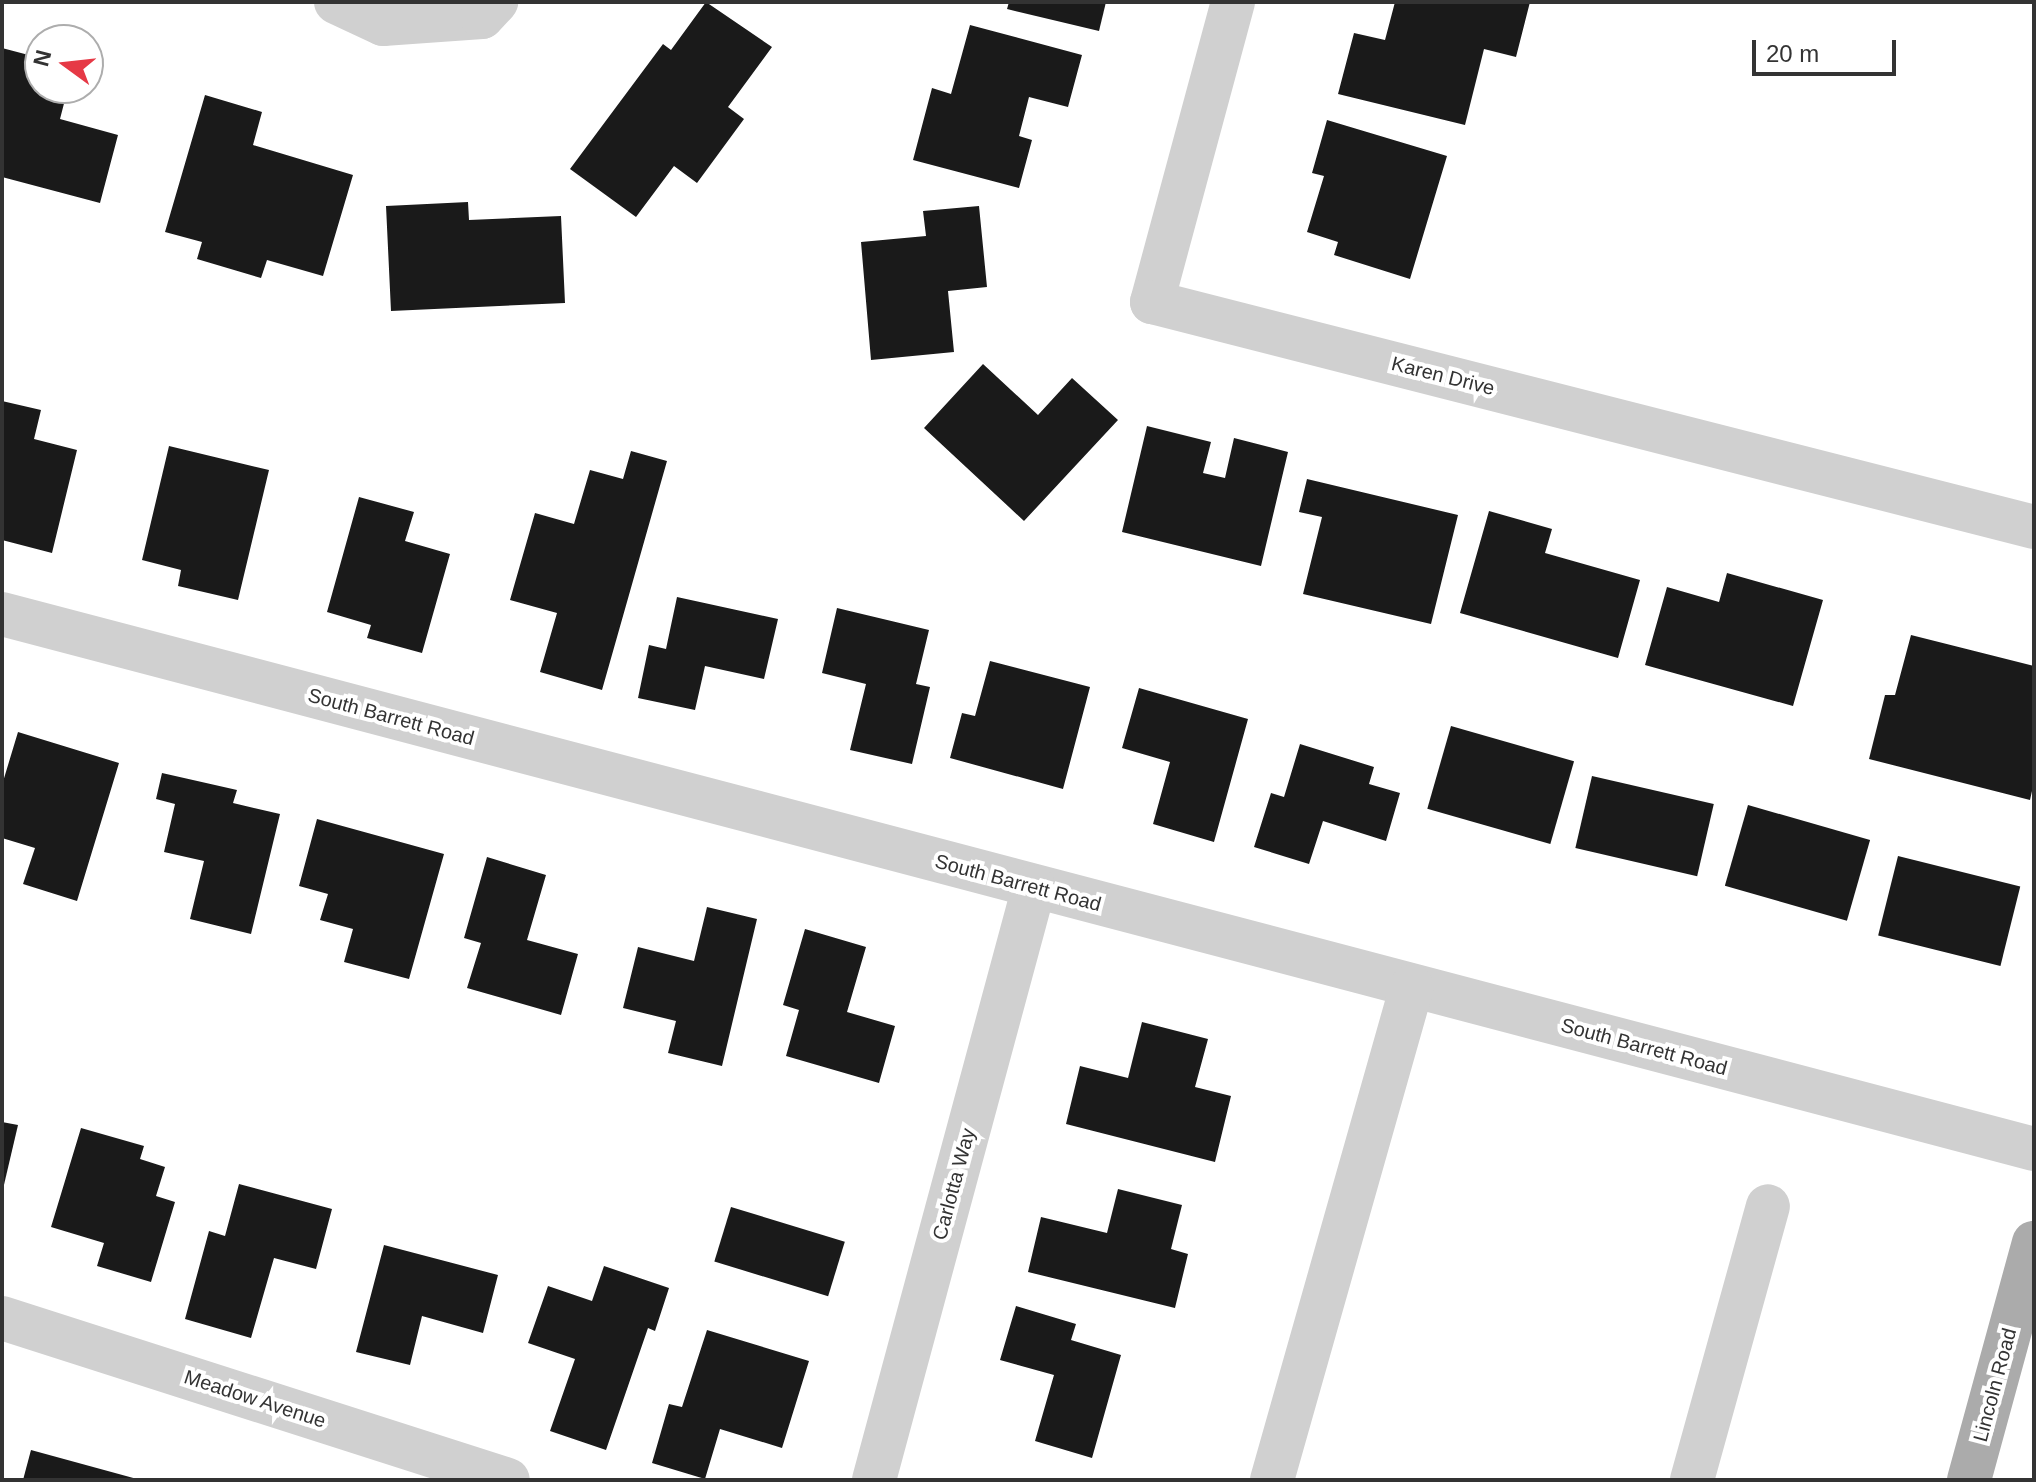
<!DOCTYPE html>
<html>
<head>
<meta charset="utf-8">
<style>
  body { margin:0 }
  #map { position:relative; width:2036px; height:1482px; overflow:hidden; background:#fff; font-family:Arial,sans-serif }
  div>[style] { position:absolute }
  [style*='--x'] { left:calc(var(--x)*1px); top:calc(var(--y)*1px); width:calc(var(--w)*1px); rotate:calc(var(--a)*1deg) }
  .building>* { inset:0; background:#1a1a1a; transform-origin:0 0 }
  .minor>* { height:44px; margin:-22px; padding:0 22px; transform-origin:22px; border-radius:22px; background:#d0d0d0 }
  .major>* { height:44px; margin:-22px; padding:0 22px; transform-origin:22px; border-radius:22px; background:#ababab }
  span { translate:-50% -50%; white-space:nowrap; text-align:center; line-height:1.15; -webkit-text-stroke:8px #fff; paint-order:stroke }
  .street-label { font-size:20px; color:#333 }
  .frame { position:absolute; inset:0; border:4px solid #333; pointer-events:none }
  .north { position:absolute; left:24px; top:24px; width:80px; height:80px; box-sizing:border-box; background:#fff; border:2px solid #adadad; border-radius:50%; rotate:285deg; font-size:22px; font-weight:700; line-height:32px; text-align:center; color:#333 }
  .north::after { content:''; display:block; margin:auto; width:28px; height:36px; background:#e63946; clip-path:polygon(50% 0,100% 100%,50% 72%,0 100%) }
  .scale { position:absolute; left:1752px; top:40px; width:144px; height:36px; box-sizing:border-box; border:4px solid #333; border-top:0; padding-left:10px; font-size:24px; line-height:28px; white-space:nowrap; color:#333; -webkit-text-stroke:6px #fff; paint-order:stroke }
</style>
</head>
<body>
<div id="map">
  <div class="building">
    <i style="clip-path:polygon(706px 2px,772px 47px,728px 107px,744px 119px,697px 183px,674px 166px,636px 217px,570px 169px,663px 44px,671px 50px)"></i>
    <i style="clip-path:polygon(1009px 2px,1106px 2px,1099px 31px,1007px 9px)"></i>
    <i style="clip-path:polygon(1395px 2px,1530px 2px,1516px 57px,1484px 49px,1465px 125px,1338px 94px,1354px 33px,1385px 40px)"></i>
    <i style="clip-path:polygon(970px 25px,1082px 55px,1068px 107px,1029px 97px,1019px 136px,1032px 140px,1019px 188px,913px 160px,932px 88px,951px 94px)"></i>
    <i style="clip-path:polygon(2px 48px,40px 58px,40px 88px,68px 88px,60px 119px,118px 135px,100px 203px,2px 177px)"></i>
    <i style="clip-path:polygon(205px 95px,262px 112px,253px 145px,353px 175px,323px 276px,267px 260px,261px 278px,197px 259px,202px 242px,165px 232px)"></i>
    <i style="clip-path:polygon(1327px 120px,1447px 156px,1410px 279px,1334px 255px,1338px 242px,1307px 232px,1324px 176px,1312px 173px)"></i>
    <i style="clip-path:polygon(468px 202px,469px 220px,561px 216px,565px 303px,391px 311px,386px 206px)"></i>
    <i style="clip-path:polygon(979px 206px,987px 287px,948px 291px,954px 352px,871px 360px,861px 242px,926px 236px,923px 211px)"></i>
    <i style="clip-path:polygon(983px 364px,1038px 415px,1072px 378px,1118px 420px,1024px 521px,924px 428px)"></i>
    <i style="clip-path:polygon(2px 401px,41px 410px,34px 439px,77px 450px,52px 553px,2px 540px)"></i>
    <i style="clip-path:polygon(1147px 426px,1211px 442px,1203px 473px,1225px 478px,1234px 438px,1288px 452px,1261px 566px,1122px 532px)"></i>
    <i style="clip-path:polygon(169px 446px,269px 470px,238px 600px,178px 586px,181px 570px,142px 560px)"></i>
    <i style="clip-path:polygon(631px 451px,667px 461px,602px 690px,540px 672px,557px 613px,510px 600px,535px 513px,574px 524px,590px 470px,623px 479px)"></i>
    <i style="clip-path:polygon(1307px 479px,1458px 515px,1431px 624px,1303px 594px,1322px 517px,1299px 512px)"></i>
    <i style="clip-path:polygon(359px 497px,414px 512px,405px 541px,450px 554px,422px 653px,367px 638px,371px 625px,327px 612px)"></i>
    <i style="clip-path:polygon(1489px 511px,1552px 529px,1545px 553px,1640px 580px,1618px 658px,1460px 613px)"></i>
    <i style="clip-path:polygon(1727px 573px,1823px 600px,1793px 706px,1645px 665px,1667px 587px,1719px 602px)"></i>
    <i style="clip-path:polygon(677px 597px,778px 619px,764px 679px,705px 666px,695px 710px,638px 698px,649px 645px,666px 649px)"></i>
    <i style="clip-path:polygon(837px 608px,929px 630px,916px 684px,930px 687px,912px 764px,850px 750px,866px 684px,822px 673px)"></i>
    <i style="clip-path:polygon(1911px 635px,2034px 666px,2034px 782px,2030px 800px,1869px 759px,1885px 695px,1895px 695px)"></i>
    <i style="clip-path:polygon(990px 661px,1090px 687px,1063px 789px,950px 758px,962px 713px,975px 716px)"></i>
    <i style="clip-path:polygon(1139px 688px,1248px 719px,1214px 842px,1153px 824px,1170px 762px,1122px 748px)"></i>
    <i style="left:1451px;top:726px;width:128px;height:86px;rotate:16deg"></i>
    <i style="clip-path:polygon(18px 732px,119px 763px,77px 901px,23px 884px,35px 848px,2px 838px,2px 785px)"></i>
    <i style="clip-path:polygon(1300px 744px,1374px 767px,1369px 784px,1400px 793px,1386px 841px,1323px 821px,1309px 864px,1254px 847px,1271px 793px,1284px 797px)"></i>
    <i style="clip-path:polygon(162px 773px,237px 790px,233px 803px,280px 814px,251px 934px,190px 919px,204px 861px,164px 852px,175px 804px,156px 799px)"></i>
    <i style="left:1592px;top:776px;width:125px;height:74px;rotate:13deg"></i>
    <i style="left:1748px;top:805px;width:127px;height:84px;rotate:16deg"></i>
    <i style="clip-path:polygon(317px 819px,444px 854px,409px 979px,344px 962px,353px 929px,320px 920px,328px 894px,299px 886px)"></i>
    <i style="left:1898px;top:856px;width:126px;height:82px;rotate:14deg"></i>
    <i style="clip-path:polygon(487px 857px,546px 875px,527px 940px,578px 954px,561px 1015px,467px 988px,481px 943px,464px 938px)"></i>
    <i style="clip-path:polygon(707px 907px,757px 919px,722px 1066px,668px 1053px,676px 1021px,623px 1008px,638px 947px,694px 961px)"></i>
    <i style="clip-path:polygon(805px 929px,866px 947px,847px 1012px,895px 1026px,879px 1083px,786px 1056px,799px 1010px,783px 1005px)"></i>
    <i style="clip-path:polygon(1142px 1022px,1208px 1039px,1195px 1087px,1231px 1096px,1215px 1162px,1066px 1124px,1080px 1066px,1128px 1078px)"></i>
    <i style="clip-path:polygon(2px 1122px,18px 1125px,3px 1189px,2px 1188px)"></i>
    <i style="clip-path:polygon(81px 1128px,144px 1146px,140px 1159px,165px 1167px,156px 1196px,175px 1202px,151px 1282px,97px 1266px,104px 1243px,51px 1227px)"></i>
    <i style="clip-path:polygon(239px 1184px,332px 1209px,316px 1269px,274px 1258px,251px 1338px,185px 1319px,209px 1231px,225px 1236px)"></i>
    <i style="clip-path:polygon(1118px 1189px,1182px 1205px,1171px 1249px,1188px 1254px,1175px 1308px,1028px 1272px,1041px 1217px,1107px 1233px)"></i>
    <i style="left:731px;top:1207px;width:119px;height:57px;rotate:17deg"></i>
    <i style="clip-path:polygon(384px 1245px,498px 1275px,483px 1333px,422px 1316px,410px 1365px,356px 1352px)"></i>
    <i style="clip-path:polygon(604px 1266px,669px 1288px,655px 1331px,648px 1328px,606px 1450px,550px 1431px,575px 1359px,528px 1343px,548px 1286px,592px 1301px)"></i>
    <i style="clip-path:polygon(1016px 1306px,1076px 1324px,1071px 1340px,1121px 1355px,1092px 1458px,1035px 1441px,1054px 1375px,1000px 1360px)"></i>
    <i style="clip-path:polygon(707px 1330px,809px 1361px,782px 1448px,720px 1429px,705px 1479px,652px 1463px,669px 1404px,682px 1407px)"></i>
    <i style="clip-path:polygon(31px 1450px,137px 1479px,137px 1480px,23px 1480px)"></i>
  </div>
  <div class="minor">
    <i style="--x:336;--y:2;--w:52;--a:25.1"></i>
    <i style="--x:383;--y:24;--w:99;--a:-4"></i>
    <i style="--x:482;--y:17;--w:21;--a:-47"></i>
    <i style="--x:1233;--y:2;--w:311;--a:105.1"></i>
    <i style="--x:1152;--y:302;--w:910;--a:14.31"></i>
    <i style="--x:2;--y:614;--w:2101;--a:14.75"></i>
    <i style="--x:2;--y:1318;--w:531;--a:17.75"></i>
    <i style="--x:874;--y:1480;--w:614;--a:-74.9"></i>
    <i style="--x:1272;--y:1480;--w:513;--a:-74.18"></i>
    <i style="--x:1692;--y:1480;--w:284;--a:-74.5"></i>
  </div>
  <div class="major">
    <i style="--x:1969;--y:1480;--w:246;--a:-74.7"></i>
  </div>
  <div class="street-label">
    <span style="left:1443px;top:376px;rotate:14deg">Karen Drive</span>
    <span style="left:391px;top:717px;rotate:15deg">South Barrett Road</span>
    <span style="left:1018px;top:883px;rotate:15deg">South Barrett Road</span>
    <span style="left:1644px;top:1047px;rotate:15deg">South Barrett Road</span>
    <span style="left:954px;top:1184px;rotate:-75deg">Carlotta Way</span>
    <span style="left:1995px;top:1385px;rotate:-75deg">Lincoln Road</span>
    <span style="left:255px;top:1399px;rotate:18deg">Meadow Avenue</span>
  </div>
  <div class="frame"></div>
  <div class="north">N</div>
  <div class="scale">20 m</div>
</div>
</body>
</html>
